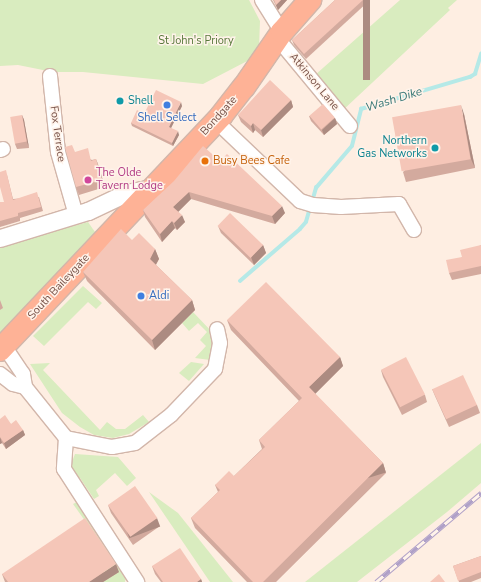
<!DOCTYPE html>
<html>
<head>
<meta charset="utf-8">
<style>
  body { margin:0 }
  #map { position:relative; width:481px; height:582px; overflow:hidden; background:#feeee2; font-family:"Nunito Sans",sans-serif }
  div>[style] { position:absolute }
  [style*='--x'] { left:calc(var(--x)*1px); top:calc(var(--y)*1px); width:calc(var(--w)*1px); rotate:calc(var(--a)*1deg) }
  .green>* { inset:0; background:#d9ecbf }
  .stream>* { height:3.5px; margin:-1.75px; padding:0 1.75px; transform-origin:1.75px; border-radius:1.75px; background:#b5e9e7 }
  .roads { filter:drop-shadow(1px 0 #d2b6aa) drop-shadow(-1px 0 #d2b6aa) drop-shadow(0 1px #d2b6aa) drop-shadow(0 -1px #d2b6aa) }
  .minor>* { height:14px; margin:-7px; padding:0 7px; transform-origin:7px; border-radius:7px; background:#fff }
  .tertiary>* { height:17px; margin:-8.5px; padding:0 8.5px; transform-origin:8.5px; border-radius:8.5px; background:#fff }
  .trunk>* { height:22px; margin:-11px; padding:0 11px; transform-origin:11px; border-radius:11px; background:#feb296 }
  .rail>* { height:4.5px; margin-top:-2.25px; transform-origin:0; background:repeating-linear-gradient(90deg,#fff3ea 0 9px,#afa0c8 0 18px); box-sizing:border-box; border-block:1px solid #afa0c8 }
  .wall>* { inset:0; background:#d3aa9e }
  .shaded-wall>* { inset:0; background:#ac8b81; transform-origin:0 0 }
  .building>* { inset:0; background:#f5c6b8; transform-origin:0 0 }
  .dots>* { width:11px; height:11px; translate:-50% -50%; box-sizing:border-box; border:2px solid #fff3ea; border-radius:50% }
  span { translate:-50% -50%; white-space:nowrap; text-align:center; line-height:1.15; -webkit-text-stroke:3px #fff3ea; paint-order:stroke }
  .park-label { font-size:11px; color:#58783b }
  .street-label { font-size:11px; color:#775046 }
  .culture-label { font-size:11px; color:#0d838f }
  .left { translate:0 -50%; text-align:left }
  .right { translate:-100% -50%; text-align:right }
  .shop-label { font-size:11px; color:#366cbe }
  .food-label { font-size:11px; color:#c56008 }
  .hotel-label { font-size:11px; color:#b23c85 }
  .water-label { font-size:12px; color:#367776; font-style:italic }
</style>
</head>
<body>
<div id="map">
  <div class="green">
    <i style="clip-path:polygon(0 0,249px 0,260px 21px,259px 48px,253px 58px,203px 84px,83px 72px,53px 72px,18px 65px,0 66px)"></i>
    <i style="clip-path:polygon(400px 0,457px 0,448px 8px,450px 10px,342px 111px,315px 75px)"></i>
    <i style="clip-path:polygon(88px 222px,95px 232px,22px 313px,0 334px,0 246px)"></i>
    <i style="clip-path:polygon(83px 286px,102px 303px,96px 309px,88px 302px,44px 346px,33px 336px)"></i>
    <i style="clip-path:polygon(193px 312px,213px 333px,210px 360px,195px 358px,206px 346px,200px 340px,207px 332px,198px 323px,189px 331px,182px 323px)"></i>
    <i style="clip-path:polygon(191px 362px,204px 364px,189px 381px,179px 373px)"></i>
    <i style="clip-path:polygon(50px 363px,43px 370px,100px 430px,107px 422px,116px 429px,125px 429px,143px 415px,149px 422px,129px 434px,113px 438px,94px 435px,80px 427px,62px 413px,30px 364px)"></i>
    <i style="clip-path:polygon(481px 443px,481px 483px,447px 512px,357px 582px,305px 582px)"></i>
    <i style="clip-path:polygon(75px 454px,118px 457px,136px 478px,127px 486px,115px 473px,96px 490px,99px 496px,94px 499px,80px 478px,76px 478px,70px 467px)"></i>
    <i style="clip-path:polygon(149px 492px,178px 513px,233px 582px,210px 582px)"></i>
    <i style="clip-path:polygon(77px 502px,126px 576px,125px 582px,103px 582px,88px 525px,73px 504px)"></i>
  </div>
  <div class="stream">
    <i style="--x:312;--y:202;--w:15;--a:-74"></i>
    <i style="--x:316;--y:188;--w:55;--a:-49.4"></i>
    <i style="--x:352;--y:146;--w:38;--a:-76"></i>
    <i style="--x:361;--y:109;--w:114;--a:-16.4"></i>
    <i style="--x:470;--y:77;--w:6;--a:-31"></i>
    <i style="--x:475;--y:74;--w:21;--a:-73"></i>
    <i style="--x:240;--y:281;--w:79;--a:-40.9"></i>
    <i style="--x:300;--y:229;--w:9;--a:-49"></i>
    <i style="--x:306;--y:222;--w:15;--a:-74"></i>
  </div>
  <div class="roads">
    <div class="minor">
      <i style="--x:262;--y:0;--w:38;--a:58"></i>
      <i style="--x:278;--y:39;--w:113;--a:50.4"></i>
      <i style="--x:50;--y:76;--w:76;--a:84"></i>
      <i style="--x:58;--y:152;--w:66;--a:74.1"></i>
      <i style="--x:216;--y:121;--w:116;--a:43.6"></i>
      <i style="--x:300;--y:201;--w:14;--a:17"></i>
      <i style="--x:313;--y:205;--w:28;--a:4"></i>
      <i style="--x:341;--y:207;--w:58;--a:-3"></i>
      <i style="--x:399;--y:204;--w:30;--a:60"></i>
      <i style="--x:0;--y:150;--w:3;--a:-18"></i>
      <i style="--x:4;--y:346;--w:34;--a:56"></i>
      <i style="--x:23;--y:374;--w:13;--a:81"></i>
      <i style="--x:25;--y:387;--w:65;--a:51.2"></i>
      <i style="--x:66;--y:438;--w:31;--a:94"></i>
      <i style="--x:64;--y:469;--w:135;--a:57.1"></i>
      <i style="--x:0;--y:374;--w:16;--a:38"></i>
      <i style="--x:13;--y:384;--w:12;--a:14"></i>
      <i style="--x:66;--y:438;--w:47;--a:11.1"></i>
      <i style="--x:112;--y:447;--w:23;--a:-10"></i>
      <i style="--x:135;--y:443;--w:46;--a:-37.9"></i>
      <i style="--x:171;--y:415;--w:64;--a:-46.3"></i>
      <i style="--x:215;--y:369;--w:26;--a:-79"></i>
      <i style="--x:220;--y:343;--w:14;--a:-102"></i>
    </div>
    <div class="tertiary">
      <i style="--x:0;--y:238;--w:92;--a:-17.1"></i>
      <i style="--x:88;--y:211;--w:42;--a:-25.3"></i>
      <i style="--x:126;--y:193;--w:26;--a:-11"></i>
    </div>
    <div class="trunk">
      <i style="--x:0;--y:350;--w:322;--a:-46.6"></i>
      <i style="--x:221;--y:116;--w:37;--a:-52"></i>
      <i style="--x:244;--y:87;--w:67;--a:-55.4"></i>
      <i style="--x:282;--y:32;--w:43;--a:-48.8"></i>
    </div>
  </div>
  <div class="rail">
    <i style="--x:376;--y:582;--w:138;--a:-40.3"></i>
  </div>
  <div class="wall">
    <i style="clip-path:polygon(273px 0,287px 0,278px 10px)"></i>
    <i style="clip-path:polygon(335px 0,370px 0,306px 59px,294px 45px,292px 40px)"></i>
    <i style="clip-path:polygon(291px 100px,293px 107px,263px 137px,255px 130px,253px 133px,241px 122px,238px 115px)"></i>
    <i style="clip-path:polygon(182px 106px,171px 128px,179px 135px,173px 146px,132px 126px,131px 123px,144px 114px)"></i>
    <i style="clip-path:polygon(464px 114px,475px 168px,406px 182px,403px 172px)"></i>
    <i style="clip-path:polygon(22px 115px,24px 120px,29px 148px,17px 149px,15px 144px)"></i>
    <i style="clip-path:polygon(309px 116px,335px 118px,337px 124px,324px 135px,311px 121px)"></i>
    <i style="clip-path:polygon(75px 152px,92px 160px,96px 159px,105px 187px,79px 195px,76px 187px)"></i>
    <i style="clip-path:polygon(220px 161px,285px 213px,275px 224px,191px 199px,178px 212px,185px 222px,177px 230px,175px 228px,162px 242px,145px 217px,143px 210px)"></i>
    <i style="clip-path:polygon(7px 175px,13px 199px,39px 197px,43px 211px,20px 218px,20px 221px,0 227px,0 202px,4px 202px)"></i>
    <i style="clip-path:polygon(218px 226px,263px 245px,266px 253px,254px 265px,221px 233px)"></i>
    <i style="clip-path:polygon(132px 240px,155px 249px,159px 259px,156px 265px,192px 300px,195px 310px,155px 350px,87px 281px,83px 272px)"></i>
    <i style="clip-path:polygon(481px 245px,481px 274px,452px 280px,449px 273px,462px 257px)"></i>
    <i style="clip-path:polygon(0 300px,3px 308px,0 310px)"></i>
    <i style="clip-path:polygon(227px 320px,340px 357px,343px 366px,315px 394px,383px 463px,386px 473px,276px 582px,247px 582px,195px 528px,191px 518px,218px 492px,215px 485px,234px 476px,262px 449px,259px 440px,299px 401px,231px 330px)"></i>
    <i style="clip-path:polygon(381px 370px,425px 395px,427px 402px,402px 415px,383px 377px)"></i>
    <i style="clip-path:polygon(432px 389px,477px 405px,480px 413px,449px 427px,435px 396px)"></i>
    <i style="clip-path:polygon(0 419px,11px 424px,23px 430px,25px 435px,6px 449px,2px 443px,0 444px)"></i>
    <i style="clip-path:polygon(108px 505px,160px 526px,133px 545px,111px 513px)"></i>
    <i style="clip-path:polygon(481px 556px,481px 578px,471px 582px,459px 582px,453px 566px)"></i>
    <i style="clip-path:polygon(152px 566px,201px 579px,202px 582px,161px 582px,155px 574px)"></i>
    <i style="clip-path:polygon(119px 572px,103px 582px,5px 582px,2px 574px)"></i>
  </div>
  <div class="shaded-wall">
    <i style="clip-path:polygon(281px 0,287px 0,278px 10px,276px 5px)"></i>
    <i style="left:363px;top:0;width:7px;height:80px"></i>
    <i style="clip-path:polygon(291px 100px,293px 107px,263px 137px,261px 130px)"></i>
    <i style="clip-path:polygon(181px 102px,182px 106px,170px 130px,169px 127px)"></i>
    <i style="clip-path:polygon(461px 105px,464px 114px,475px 168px,471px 159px)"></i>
    <i style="clip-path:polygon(22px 115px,24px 120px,29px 148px,27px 142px)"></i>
    <i style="clip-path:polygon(335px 118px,337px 124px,324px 135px,322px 130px)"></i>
    <i style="clip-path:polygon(253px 123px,255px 130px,253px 133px,251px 126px)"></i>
    <i style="clip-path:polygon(178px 131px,179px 135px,173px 146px,172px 143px)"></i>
    <i style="clip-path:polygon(96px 159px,99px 167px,105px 187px,102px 180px)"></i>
    <i style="clip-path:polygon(189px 192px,191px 199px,176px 214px,173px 207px)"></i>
    <i style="clip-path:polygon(282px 206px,285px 213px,275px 224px,272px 216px)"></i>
    <i style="clip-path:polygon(182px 215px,185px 222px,177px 230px,174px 223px)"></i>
    <i style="clip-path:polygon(172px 221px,175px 228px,162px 242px,160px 234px)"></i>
    <i style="clip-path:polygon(263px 245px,266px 253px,254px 265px,251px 257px)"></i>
    <i style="clip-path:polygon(155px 249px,159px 259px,153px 269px,150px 259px)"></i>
    <i style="clip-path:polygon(192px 300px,195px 310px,155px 350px,152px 340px)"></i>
    <i style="clip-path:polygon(340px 357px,343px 366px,312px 397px,309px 387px)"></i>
    <i style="clip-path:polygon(23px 430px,25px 435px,6px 449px,4px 443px)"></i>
    <i style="clip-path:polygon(0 437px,2px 443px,0 444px)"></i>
    <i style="left:383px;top:463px;width:10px;height:169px;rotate:73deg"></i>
    <i style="left:157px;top:518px;width:9px;height:33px;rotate:69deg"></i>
    <i style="clip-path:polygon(116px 564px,119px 572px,103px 582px,89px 582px)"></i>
    <i style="clip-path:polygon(201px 579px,202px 582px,197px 582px)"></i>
  </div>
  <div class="building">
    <i style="clip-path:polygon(274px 0,281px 0,276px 5px)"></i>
    <i style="clip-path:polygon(335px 0,363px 0,304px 54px,292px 40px)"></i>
    <i style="clip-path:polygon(270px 80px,291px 100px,261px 130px,253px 123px,251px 126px,238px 115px)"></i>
    <i style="clip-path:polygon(156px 90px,181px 102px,169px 127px,178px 131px,172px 143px,131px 123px,137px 110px,144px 114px)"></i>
    <i style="left:323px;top:104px;width:18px;height:18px;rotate:49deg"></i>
    <i style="left:461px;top:105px;width:55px;height:70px;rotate:80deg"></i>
    <i style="left:22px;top:115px;width:27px;height:12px;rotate:80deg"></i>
    <i style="clip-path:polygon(72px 145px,75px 152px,88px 148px,91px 161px,96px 159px,102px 180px,76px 187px,65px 147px)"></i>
    <i style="clip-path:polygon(203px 146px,220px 161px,227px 154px,282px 206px,272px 216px,189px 192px,173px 207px,182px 215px,174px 223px,172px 221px,160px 234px,143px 210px,174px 181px)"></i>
    <i style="clip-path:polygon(6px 170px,13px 200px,37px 192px,41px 207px,18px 213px,18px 216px,0 221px,0 202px,4px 202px,0 187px,0 172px)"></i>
    <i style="left:230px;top:213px;width:46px;height:18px;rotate:44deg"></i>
    <i style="clip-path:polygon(121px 229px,132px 240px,139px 233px,155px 249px,150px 259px,192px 300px,152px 340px,83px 272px)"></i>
    <i style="clip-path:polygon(481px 245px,481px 266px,449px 273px,446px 260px,462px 257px,460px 250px)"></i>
    <i style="clip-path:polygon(266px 282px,340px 357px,309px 387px,383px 463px,263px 582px,253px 582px,191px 518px,220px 490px,215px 485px,229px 471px,234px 476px,265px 447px,259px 440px,302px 398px,227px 320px)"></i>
    <i style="left:406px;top:357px;width:42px;height:28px;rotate:63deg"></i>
    <i style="left:463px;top:375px;width:33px;height:34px;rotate:65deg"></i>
    <i style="clip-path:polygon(5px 415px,11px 424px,16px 420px,23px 430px,4px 443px,0 437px,0 419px)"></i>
    <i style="left:135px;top:486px;width:39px;height:33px;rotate:55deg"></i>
    <i style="clip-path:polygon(85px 518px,116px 564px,89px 582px,8px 582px,2px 574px)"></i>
    <i style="clip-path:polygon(180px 548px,201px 579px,197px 582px,163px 582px,152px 566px)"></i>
    <i style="clip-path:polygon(481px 556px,481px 572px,458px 581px,453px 566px)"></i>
    <i style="clip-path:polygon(439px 574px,445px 582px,430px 582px)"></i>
  </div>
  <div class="dots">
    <i style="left:120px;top:101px;background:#0f9aa8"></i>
    <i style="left:167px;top:105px;background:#3f7fe0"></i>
    <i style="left:435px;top:148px;background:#0f9aa8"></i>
    <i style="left:205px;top:161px;background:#e8710a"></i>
    <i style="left:88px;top:180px;background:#d1479c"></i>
    <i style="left:141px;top:296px;background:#3f7fe0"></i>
  </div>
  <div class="park-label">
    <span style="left:196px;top:41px">St John's Priory</span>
  </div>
  <div class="street-label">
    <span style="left:314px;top:82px;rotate:50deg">Atkinson Lane</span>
    <span style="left:219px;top:116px;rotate:-48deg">Bondgate</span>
    <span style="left:57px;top:134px;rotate:82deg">Fox Terrace</span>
    <span style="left:59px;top:287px;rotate:-47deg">South Baileygate</span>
  </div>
  <div class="culture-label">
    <span class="left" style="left:128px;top:101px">Shell</span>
    <span class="right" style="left:427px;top:148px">Northern<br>Gas Networks</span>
  </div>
  <div class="shop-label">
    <span style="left:167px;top:118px">Shell Select</span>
    <span class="left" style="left:149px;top:296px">Aldi</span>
  </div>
  <div class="food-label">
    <span class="left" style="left:213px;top:161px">Busy Bees Cafe</span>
  </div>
  <div class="hotel-label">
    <span class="left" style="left:96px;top:180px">The Olde<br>Tavern Lodge</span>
  </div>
  <div class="water-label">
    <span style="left:394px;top:100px;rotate:-17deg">Wash Dike</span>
  </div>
</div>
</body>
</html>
